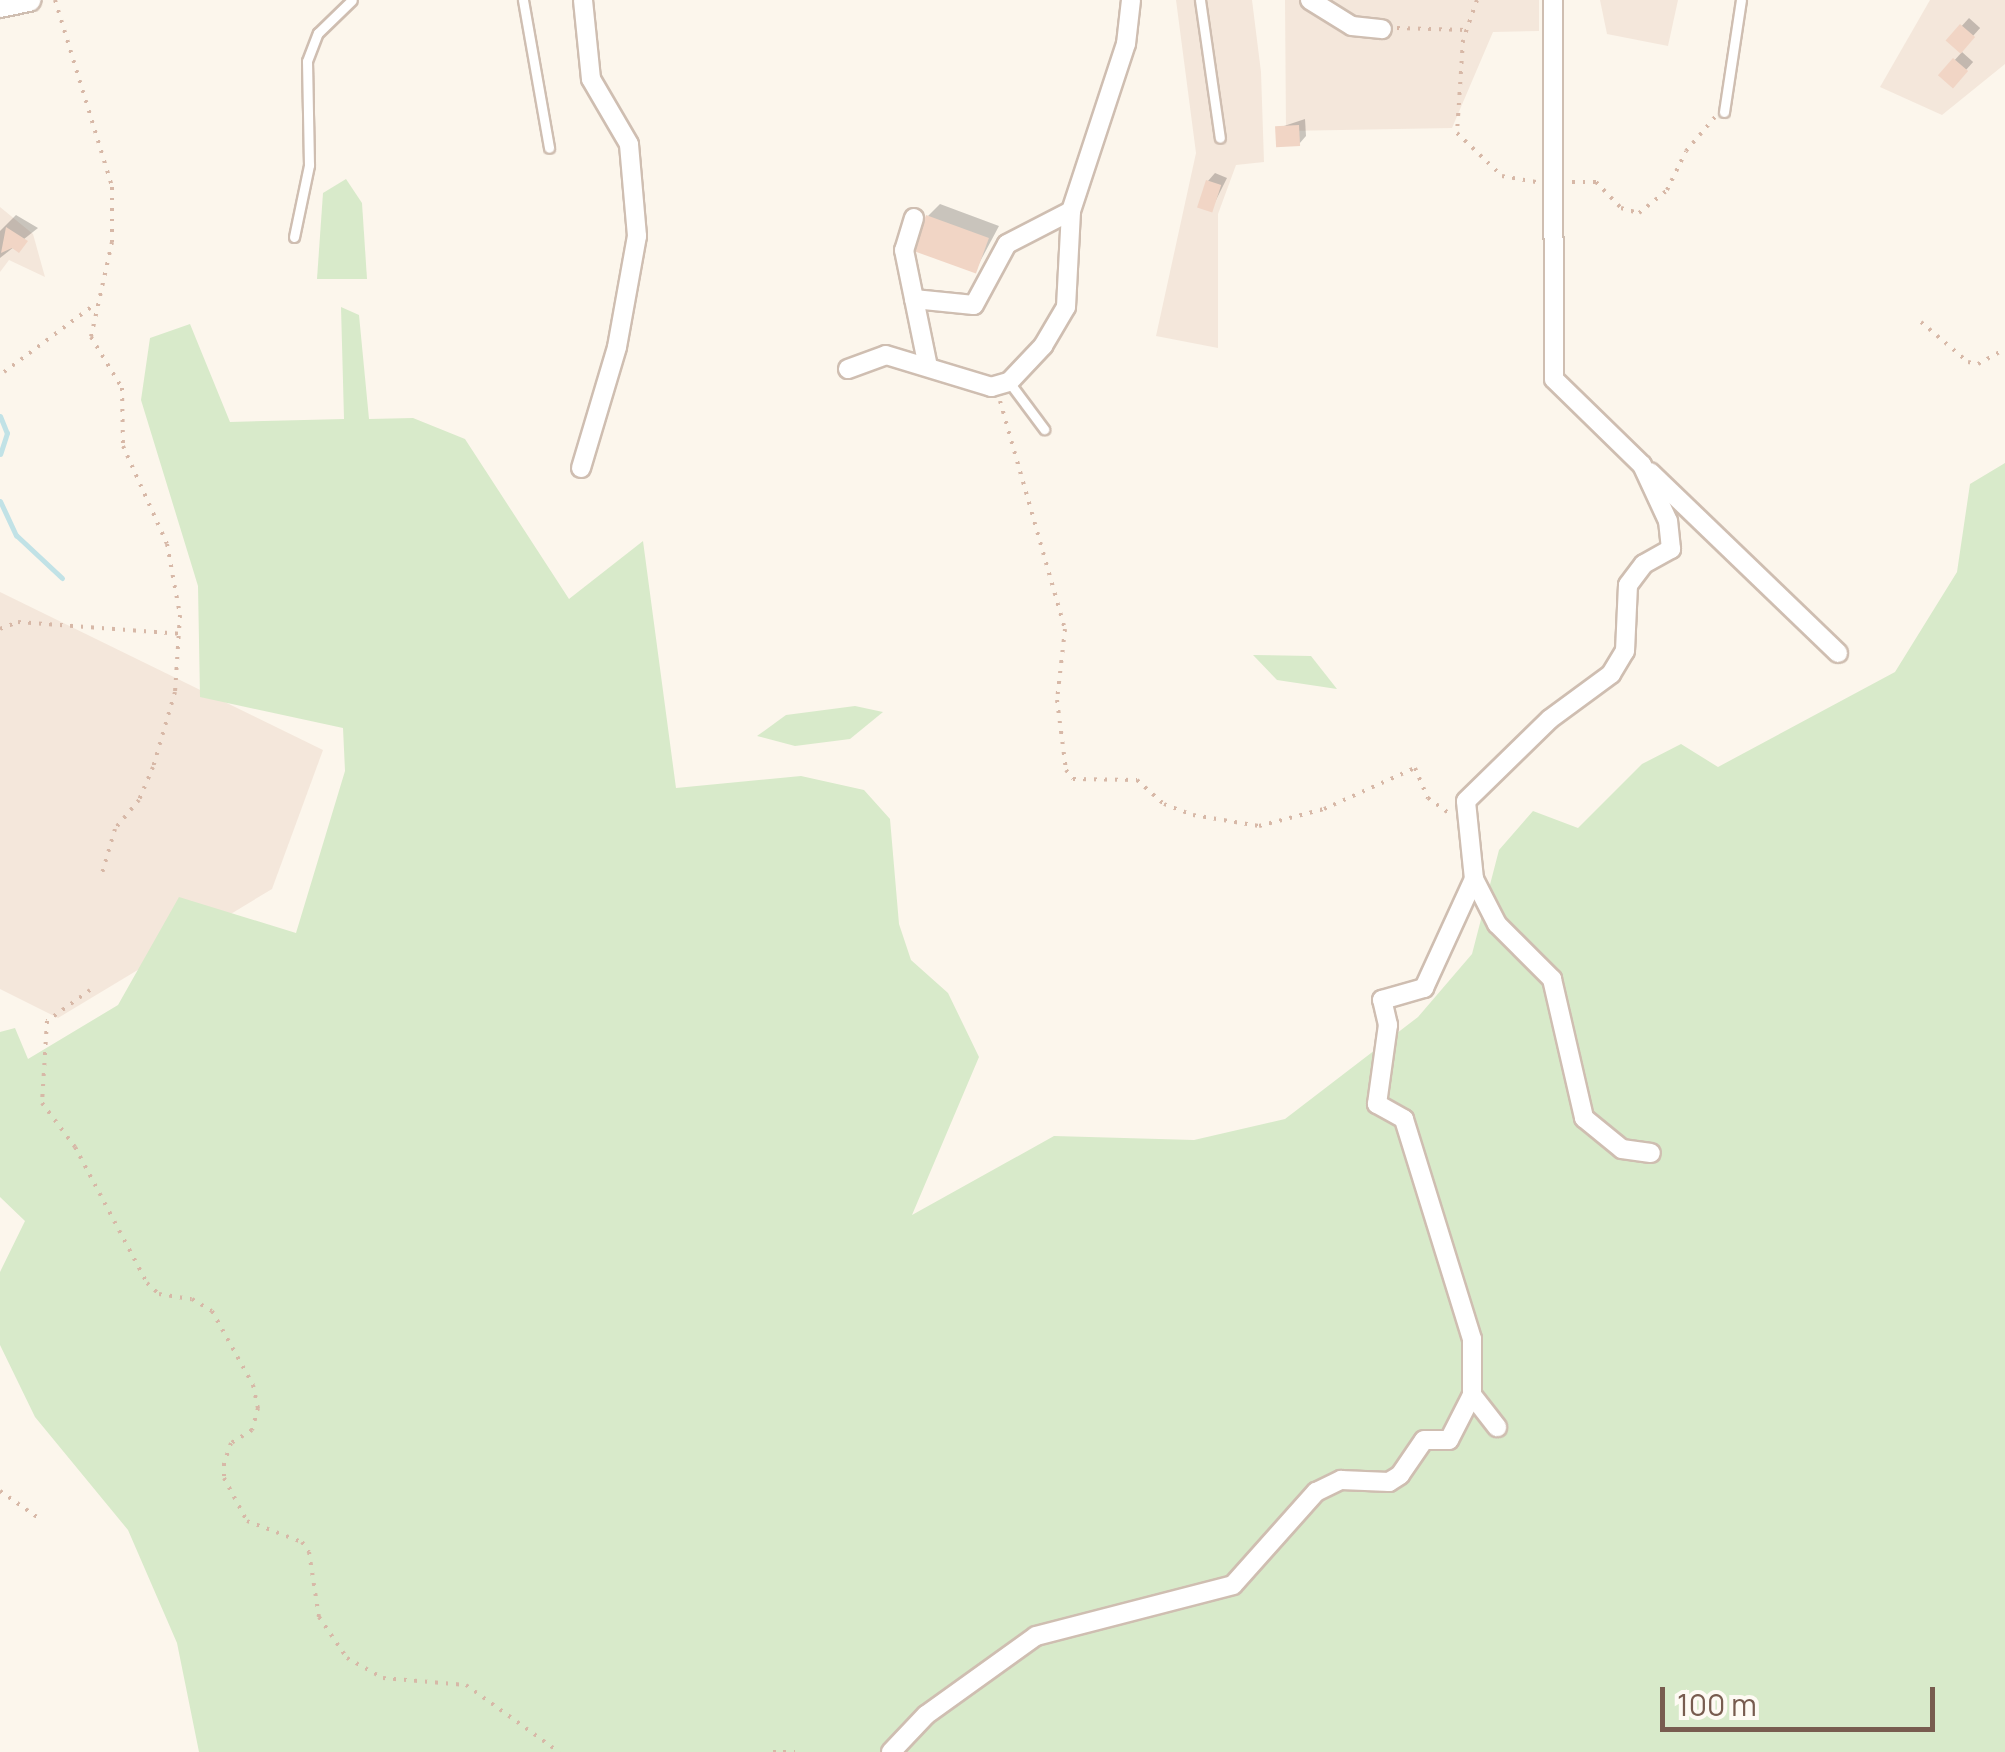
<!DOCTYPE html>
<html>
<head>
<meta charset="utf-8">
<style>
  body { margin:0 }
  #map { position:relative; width:2005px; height:1752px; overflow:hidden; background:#fcf6ec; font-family:Manrope,sans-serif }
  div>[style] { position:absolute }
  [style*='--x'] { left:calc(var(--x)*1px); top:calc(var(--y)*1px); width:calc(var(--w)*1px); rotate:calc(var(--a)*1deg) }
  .residential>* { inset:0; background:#f4e7db }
  .green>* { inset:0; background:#d8eaca }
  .shadow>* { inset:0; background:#0003; transform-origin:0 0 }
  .stream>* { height:5px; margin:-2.5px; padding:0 2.5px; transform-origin:2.5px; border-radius:2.5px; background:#c1e2e6 }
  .building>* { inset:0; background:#f1d5c5; transform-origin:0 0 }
  .path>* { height:4px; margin-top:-2px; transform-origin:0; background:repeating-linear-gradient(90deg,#d7b8a7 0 2.5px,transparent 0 10.5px) }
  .roads { filter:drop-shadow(2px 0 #cfbeb1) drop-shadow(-2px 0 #cfbeb1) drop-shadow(0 2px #cfbeb1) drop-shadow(0 -2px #cfbeb1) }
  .service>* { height:9px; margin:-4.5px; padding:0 4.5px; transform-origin:4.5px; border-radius:4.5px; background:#fff }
  .minor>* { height:18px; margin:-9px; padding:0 9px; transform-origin:9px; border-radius:9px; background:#fff }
  .secondary>* { height:22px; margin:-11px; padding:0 11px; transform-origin:11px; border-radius:11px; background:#fff }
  span { translate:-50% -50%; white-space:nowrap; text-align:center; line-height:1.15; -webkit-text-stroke:9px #fefaf3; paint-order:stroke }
  .scale { position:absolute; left:1660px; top:1687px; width:275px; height:45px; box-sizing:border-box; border:5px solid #785c4f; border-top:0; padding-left:12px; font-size:30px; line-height:35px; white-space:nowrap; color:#785c4f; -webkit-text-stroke:8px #fefaf3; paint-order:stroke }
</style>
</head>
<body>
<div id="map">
  <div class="residential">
    <i style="clip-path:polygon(1176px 0,1252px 0,1261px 72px,1264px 162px,1236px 165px,1218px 214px,1218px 348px,1156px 336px,1196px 153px)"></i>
    <i style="clip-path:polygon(1285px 0,1539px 0,1539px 31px,1493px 32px,1452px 128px,1286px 131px)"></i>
    <i style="clip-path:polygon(1600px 0,1678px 0,1668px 46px,1607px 34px)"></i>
    <i style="clip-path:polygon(1930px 0,2005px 0,2005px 64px,1942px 115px,1880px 87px)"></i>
    <i style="clip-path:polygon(0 207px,33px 234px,45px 277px,9px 260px,0 272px)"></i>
    <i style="clip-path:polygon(0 592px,323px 750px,272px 889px,58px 1018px,0 989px)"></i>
  </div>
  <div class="green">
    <i style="clip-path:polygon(346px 179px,362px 203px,367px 279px,317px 279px,323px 193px)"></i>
    <i style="clip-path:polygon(341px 307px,359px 315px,369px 419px,413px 418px,465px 439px,569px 599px,643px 541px,676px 788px,801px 776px,864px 790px,890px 819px,899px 924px,911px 960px,948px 993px,979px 1057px,912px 1215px,1054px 1136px,1194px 1140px,1285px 1119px,1418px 1017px,1472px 954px,1499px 850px,1533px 811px,1578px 828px,1642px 764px,1681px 744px,1718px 767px,1895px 672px,1957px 572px,1970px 484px,2005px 463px,2005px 1752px,199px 1752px,177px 1643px,128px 1530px,35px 1417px,0 1345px,0 1272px,25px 1221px,0 1197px,0 1032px,15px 1028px,28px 1059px,118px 1005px,179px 897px,296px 933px,345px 771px,343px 728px,200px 697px,198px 586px,141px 400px,150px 338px,190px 324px,230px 422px,344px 419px)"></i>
    <i style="clip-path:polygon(1253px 655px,1311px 656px,1337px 689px,1277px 680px)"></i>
    <i style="clip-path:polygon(855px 706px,883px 712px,850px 739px,795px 746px,757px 736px,786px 715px)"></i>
  </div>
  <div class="shadow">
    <i style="left:1969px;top:18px;width:15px;height:30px;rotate:42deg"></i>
    <i style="left:1962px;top:52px;width:15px;height:31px;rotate:42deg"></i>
    <i style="clip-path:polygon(1305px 119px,1306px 136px,1299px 144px,1278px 128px)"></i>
    <i style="clip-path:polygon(1215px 173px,1227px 178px,1211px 210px,1208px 181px)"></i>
    <i style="clip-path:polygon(940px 204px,999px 226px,975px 271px,928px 216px)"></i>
    <i style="clip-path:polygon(16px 215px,38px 228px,0 258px,0 231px)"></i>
  </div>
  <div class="stream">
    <i style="--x:0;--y:416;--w:18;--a:68"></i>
    <i style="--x:7;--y:433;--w:22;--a:108"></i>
    <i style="--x:0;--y:501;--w:38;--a:65"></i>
    <i style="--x:16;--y:535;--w:63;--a:43.1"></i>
  </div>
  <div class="building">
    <i style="left:1960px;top:24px;width:20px;height:22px;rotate:41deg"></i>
    <i style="left:1953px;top:58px;width:20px;height:23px;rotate:41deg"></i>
    <i style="left:1299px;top:125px;width:21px;height:24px;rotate:87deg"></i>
    <i style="left:1206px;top:180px;width:16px;height:29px;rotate:18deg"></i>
    <i style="left:926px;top:215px;width:67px;height:38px;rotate:20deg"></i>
    <i style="clip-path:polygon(6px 227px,28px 241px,19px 253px,12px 248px,1px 253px)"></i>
  </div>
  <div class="path">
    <i style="--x:55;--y:0;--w:195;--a:73"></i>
    <i style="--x:112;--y:187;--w:55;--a:90"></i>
    <i style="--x:112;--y:242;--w:97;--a:102.5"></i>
    <i style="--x:91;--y:337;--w:60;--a:58.7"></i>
    <i style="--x:122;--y:388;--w:58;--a:89"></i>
    <i style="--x:123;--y:446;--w:107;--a:65.8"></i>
    <i style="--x:167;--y:544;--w:72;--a:79.6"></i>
    <i style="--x:180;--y:615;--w:77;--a:93.7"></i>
    <i style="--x:175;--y:692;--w:78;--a:106.3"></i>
    <i style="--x:153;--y:767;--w:36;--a:113"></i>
    <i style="--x:139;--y:800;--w:38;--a:130"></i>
    <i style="--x:115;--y:829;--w:50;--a:106.3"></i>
    <i style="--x:1477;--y:0;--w:42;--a:109.3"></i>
    <i style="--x:1463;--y:40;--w:93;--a:93.7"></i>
    <i style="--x:1457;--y:133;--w:62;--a:43.7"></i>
    <i style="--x:1502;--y:176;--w:36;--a:10"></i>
    <i style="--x:1397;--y:28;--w:69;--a:1.7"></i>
    <i style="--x:1572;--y:182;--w:24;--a:0"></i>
    <i style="--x:1596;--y:182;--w:36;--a:46"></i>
    <i style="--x:1621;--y:208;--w:19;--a:16"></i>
    <i style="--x:1639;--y:213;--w:36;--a:-39"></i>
    <i style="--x:1667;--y:190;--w:43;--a:-64"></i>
    <i style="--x:1686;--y:151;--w:45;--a:-49.5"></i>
    <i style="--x:1921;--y:322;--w:62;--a:40.4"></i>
    <i style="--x:1968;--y:362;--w:10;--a:11"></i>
    <i style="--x:1978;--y:364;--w:31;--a:-29"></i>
    <i style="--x:4;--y:372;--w:112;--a:-36.7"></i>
    <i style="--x:1000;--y:401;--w:237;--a:74.1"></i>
    <i style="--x:1065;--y:629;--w:71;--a:96.4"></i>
    <i style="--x:1057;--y:700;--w:71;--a:82.7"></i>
    <i style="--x:1066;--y:770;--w:11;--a:52"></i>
    <i style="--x:1073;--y:779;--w:64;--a:0.9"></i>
    <i style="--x:1137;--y:780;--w:36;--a:42"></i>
    <i style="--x:1164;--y:804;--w:31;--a:21"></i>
    <i style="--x:1193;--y:815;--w:67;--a:9.5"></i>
    <i style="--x:1259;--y:826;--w:67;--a:-14.7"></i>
    <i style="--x:1324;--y:809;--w:100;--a:-24.3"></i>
    <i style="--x:1415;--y:768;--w:33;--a:67"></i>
    <i style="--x:1428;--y:798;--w:26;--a:36"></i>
    <i style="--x:0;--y:629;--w:19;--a:-21"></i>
    <i style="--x:18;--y:622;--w:162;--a:4.2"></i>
    <i style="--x:90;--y:990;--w:53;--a:144.2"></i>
    <i style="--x:47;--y:1021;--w:82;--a:93.5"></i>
    <i style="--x:42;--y:1103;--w:55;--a:53.1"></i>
    <i style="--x:75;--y:1147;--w:154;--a:62.1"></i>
    <i style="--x:147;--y:1283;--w:16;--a:43"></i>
    <i style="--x:159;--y:1294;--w:33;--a:9"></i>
    <i style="--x:192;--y:1299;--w:23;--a:31"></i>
    <i style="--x:212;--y:1311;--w:85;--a:61"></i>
    <i style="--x:253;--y:1385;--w:24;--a:78"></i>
    <i style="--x:258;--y:1408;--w:23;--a:105"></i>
    <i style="--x:252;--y:1430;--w:25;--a:148"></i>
    <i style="--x:231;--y:1443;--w:21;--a:109"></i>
    <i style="--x:224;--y:1463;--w:15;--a:90"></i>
    <i style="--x:224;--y:1478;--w:49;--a:61.9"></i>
    <i style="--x:247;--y:1521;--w:59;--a:20.9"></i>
    <i style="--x:302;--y:1542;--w:12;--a:55"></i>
    <i style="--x:309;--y:1552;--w:66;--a:81.3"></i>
    <i style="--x:319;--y:1617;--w:50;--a:55.7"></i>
    <i style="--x:347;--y:1658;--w:41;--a:29.1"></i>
    <i style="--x:383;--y:1678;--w:83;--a:4.8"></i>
    <i style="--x:466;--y:1685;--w:115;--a:35.8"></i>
    <i style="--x:0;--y:1491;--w:45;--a:35.1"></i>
    <i style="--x:773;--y:1752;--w:22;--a:0"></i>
  </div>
  <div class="roads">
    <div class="service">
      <i style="--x:523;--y:0;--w:150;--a:80"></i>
      <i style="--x:1200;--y:0;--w:139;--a:81.8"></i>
      <i style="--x:1724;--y:112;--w:113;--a:-81.4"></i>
      <i style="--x:294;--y:237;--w:74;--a:-78.2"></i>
      <i style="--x:309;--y:165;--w:104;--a:-91.1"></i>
      <i style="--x:307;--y:61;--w:30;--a:-69"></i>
      <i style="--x:318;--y:33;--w:47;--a:-44.1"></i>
      <i style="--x:1009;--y:382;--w:59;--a:53.3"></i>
    </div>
    <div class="minor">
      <i style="--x:1310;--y:0;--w:49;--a:31.8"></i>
      <i style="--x:1352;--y:26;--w:30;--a:6"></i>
      <i style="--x:914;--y:218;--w:34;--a:107"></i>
      <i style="--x:904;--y:250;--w:119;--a:78.4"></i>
      <i style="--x:914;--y:299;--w:60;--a:5.7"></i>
      <i style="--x:974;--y:305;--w:69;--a:-61.6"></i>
      <i style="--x:1007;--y:244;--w:72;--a:-27.3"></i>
      <i style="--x:848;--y:369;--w:40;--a:-20.2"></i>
      <i style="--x:886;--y:355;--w:110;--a:16.9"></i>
      <i style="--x:991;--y:387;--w:19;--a:-16"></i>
      <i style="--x:1009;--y:382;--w:50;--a:-46.6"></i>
      <i style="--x:1043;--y:346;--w:45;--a:-59.5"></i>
      <i style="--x:1066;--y:307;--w:96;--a:-87"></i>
      <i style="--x:1071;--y:211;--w:176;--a:-71.8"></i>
      <i style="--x:1126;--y:44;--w:44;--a:-83.5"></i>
      <i style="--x:581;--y:468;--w:126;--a:-73.4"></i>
      <i style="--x:617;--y:347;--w:113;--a:-79.8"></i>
      <i style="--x:637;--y:236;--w:92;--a:-95"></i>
      <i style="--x:629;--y:144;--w:75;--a:-120.3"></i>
      <i style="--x:591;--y:79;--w:79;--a:-95.8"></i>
      <i style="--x:1650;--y:472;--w:261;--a:43.9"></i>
      <i style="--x:1474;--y:879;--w:51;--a:62.9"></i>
      <i style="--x:1497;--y:924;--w:78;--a:45"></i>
      <i style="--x:1552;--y:979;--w:143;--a:77"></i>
      <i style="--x:1584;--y:1118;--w:49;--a:39.2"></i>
      <i style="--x:1622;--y:1149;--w:29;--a:8"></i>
      <i style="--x:1472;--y:1395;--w:41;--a:52"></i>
      <i style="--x:891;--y:1752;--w:51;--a:-46.6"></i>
      <i style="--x:926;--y:1715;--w:135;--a:-35.7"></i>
      <i style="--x:1036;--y:1636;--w:203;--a:-14.5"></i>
      <i style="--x:1233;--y:1585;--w:125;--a:-48.3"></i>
      <i style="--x:1316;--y:1492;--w:28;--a:-26"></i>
      <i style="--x:1341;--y:1480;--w:48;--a:2.4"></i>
      <i style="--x:1389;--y:1482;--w:13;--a:-32"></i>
      <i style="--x:1400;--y:1475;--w:42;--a:-55.6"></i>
      <i style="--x:1424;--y:1440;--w:25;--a:0"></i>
      <i style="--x:1449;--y:1440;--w:51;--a:-62.9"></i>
      <i style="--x:1472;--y:1395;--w:56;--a:-90"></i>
      <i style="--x:1472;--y:1339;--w:230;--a:-107.2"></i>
      <i style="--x:1404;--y:1119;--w:31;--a:-151"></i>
      <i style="--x:1377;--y:1104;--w:80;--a:-82.1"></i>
      <i style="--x:1388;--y:1025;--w:26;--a:-103"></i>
      <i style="--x:1382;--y:1000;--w:44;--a:-15.9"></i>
      <i style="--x:1424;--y:988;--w:120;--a:-65.4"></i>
      <i style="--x:1474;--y:879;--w:78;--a:-95.9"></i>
      <i style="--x:1466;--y:801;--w:117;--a:-44.3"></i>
      <i style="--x:1550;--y:719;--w:76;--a:-36.4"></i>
      <i style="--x:1611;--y:674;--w:27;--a:-59"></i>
      <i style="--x:1625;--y:651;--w:66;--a:-87.4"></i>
      <i style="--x:1628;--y:585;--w:26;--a:-53"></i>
      <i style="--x:1644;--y:564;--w:31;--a:-29"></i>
      <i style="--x:1671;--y:549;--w:28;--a:-96"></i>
      <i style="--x:1668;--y:521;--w:62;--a:-114.9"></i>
      <i style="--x:1642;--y:465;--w:123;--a:-135.7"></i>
      <i style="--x:1554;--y:379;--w:379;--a:-90.2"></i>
    </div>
    <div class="secondary">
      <i style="--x:0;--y:6;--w:30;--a:-12"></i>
    </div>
  </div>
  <div class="scale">100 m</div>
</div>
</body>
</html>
